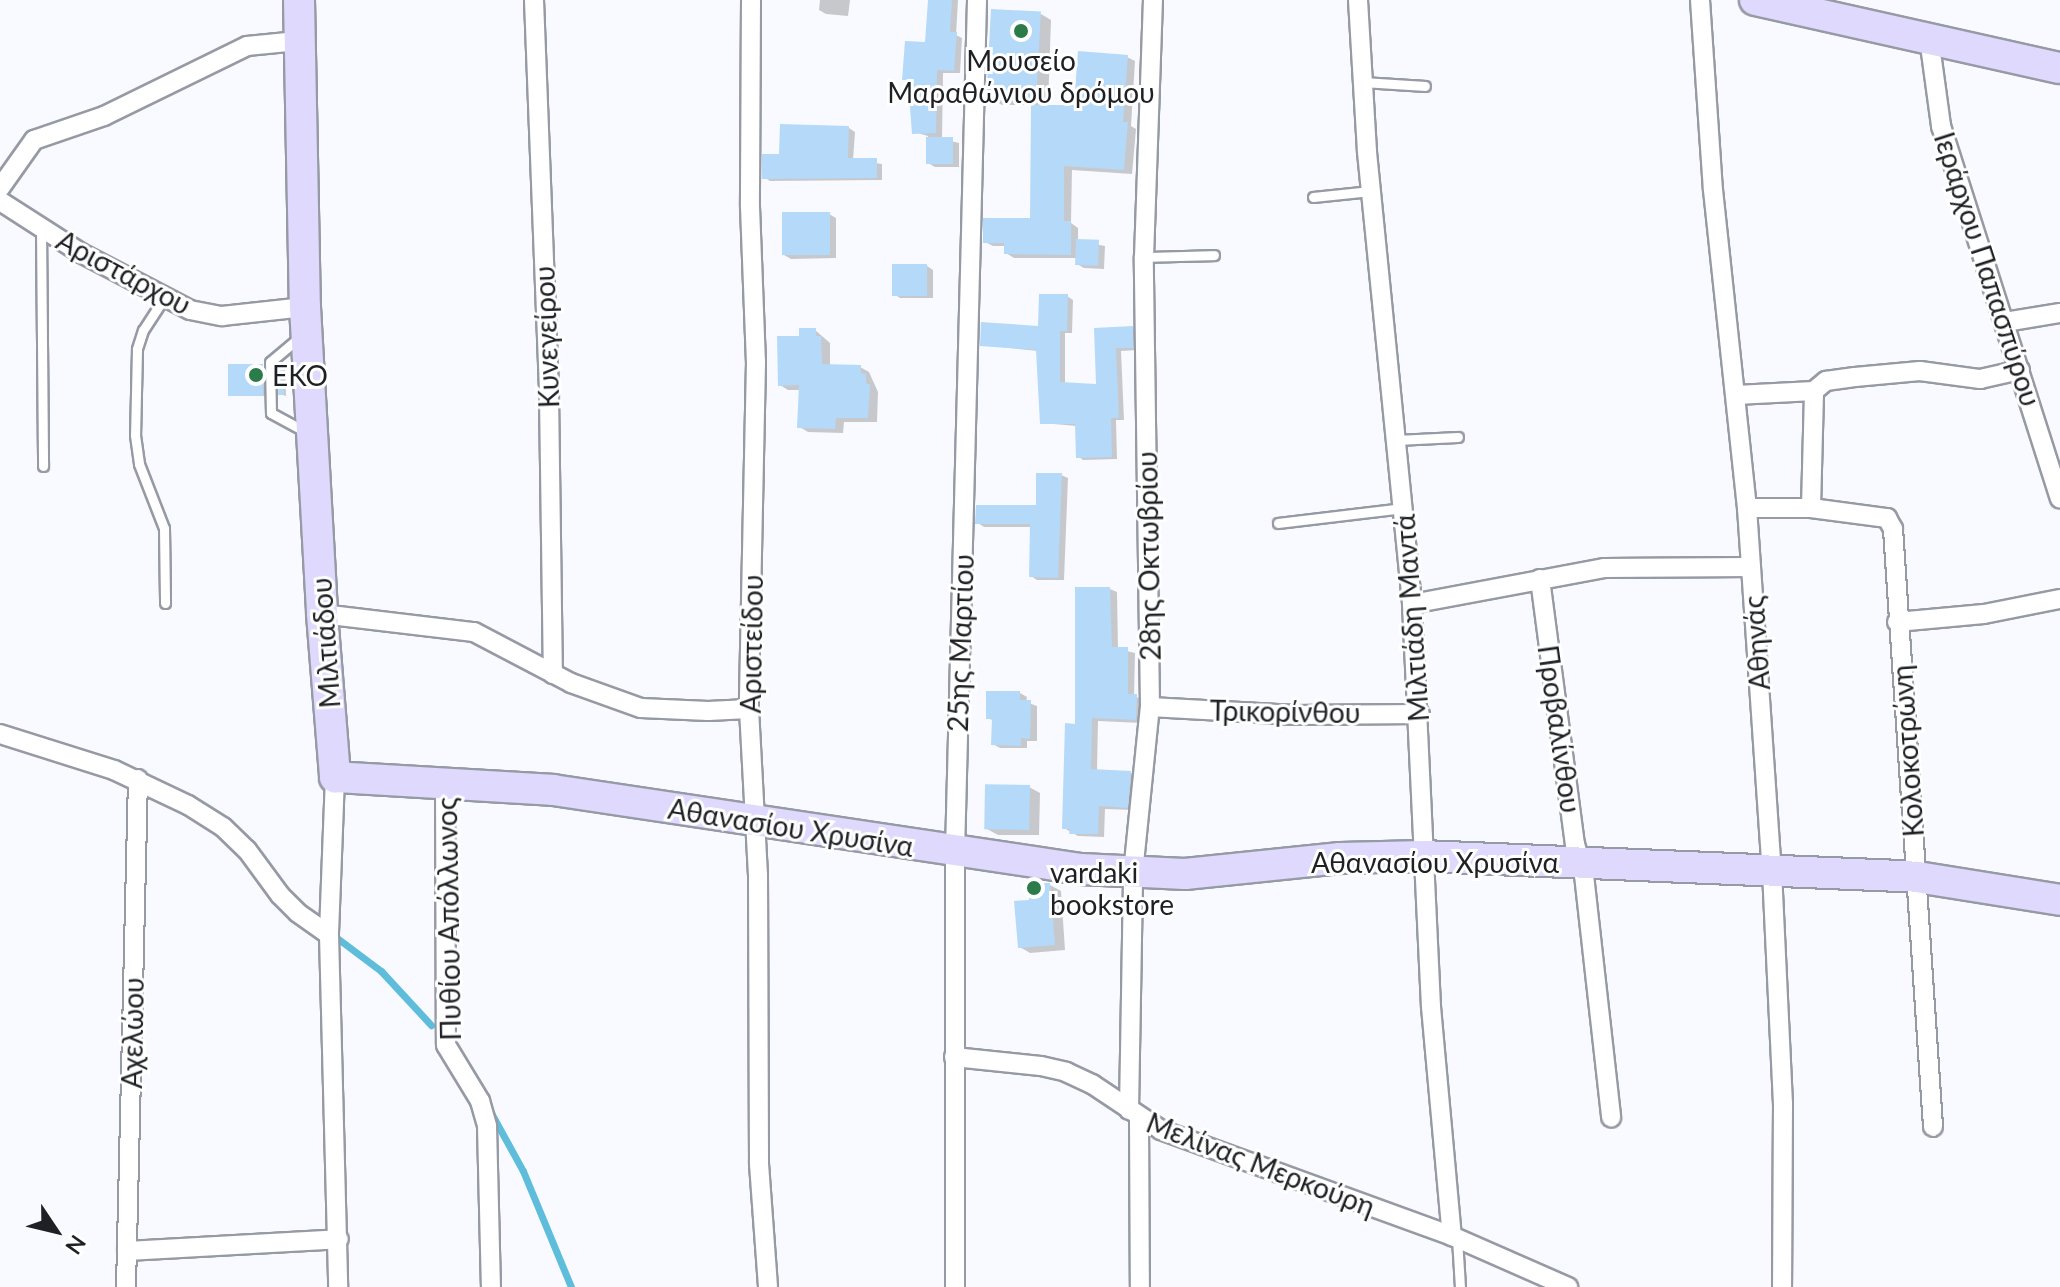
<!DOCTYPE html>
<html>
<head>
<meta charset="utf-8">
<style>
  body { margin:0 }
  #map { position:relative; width:2060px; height:1287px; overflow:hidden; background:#f9faff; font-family:Lato,sans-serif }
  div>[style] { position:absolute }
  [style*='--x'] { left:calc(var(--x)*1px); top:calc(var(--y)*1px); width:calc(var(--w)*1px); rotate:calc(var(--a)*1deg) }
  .shadow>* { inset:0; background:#0003 }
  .stream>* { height:7px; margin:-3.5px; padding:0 3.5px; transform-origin:3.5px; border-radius:3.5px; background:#5fbddc }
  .building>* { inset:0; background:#b4d9f9; transform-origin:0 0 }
  .roads { filter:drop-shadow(2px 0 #969aa4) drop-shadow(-2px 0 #969aa4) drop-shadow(0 2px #969aa4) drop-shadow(0 -2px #969aa4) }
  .service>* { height:9px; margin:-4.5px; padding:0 4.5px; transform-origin:4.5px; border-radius:4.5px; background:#fff }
  .minor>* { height:18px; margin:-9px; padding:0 9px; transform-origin:9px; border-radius:9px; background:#fff }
  .primary>* { height:30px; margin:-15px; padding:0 15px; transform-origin:15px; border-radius:15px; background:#ded9fd }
  .dots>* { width:22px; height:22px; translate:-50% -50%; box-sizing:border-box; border:4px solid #fff; border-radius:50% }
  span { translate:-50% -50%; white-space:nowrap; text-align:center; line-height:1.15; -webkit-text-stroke:6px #fff; paint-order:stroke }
  .poi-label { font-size:28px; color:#1f2024 }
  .left { translate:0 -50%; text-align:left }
  .street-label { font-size:28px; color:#1f2024 }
  .north { position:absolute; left:16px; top:1191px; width:80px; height:80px; -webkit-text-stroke:6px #fff; paint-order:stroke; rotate:125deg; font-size:22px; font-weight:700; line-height:32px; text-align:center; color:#1f2024 }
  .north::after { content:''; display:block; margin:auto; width:28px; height:36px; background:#1f2024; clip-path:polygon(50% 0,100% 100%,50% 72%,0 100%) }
</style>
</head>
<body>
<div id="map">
  <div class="shadow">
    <i style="clip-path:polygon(820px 0,850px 0,848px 16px,826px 14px,819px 10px)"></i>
    <i style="clip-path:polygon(930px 0,958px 0,956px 35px,962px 38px,960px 73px,943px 73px,942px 139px,959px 143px,959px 167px,935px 167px,928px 163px,928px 136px,914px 132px,910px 82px,904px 78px,927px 44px)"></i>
    <i style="clip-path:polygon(1041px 14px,1051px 20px,1048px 107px,1076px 107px,1127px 57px,1135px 61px,1131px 126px,1136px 129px,1132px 174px,1072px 170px,1071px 223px,1078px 228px,1078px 241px,1105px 246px,1104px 269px,1084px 268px,1077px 264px,1077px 258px,1014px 258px,1006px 253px,1006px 246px,993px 246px,985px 242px,1032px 220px,1033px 105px,1002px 105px,991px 98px)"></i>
    <i style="clip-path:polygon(849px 128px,855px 132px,853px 160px,882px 164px,882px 180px,770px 181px,764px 177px)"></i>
    <i style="clip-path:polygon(829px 214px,836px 218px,836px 258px,791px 259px,784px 255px)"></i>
    <i style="clip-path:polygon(927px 266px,933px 270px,933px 298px,900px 298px,894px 294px)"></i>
    <i style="clip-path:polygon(1067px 296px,1073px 300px,1072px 333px,1065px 333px,1065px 385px,1098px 386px,1096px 330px,1132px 328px,1138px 332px,1138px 350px,1121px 351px,1124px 420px,1116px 420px,1117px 459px,1083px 460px,1078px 456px,1077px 426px,1042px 423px,1038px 351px,982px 345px,1040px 328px)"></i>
    <i style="clip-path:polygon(815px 330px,830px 343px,830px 366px,860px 367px,869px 372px,878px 392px,877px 422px,844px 422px,843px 433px,808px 432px,800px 427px,801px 390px,788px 390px,780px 385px,801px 338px)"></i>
    <i style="clip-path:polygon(262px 366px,265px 396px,231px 395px)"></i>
    <i style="clip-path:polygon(282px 366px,285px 367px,286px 396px,280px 394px)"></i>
    <i style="clip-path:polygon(1061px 475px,1068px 478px,1064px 580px,1037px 580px,1031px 576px,1032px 527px,984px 527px,978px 523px,1038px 507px)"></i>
    <i style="clip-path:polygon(1110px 589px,1117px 592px,1118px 649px,1135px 653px,1134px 696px,1143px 700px,1142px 723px,1098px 721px,1097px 771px,1131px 773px,1137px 777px,1134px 810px,1105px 809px,1104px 837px,1078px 836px,1064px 828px,1077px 726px)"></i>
    <i style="clip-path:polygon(1020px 693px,1027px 697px,1026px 702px,1037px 706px,1037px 741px,1027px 741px,1027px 748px,1000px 748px,993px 744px,994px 721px,988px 718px)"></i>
    <i style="clip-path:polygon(1029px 787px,1040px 793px,1039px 835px,998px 835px,987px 829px)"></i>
    <i style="clip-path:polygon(1050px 885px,1061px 891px,1065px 950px,1030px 953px,1020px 947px,1031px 902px)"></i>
  </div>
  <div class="stream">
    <i style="--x:337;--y:938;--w:55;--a:36.9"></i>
    <i style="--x:381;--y:971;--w:74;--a:47.2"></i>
    <i style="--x:490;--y:1111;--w:68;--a:61.2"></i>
    <i style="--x:523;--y:1171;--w:126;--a:67.5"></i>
  </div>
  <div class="building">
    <i style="clip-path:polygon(928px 0,952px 0,950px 32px,957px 32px,954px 71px,937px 70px,936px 133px,912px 134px,908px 80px,902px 80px,905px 41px,925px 42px)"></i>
    <i style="left:991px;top:9px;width:50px;height:91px;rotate:3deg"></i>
    <i style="clip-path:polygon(1078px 51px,1128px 55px,1123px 122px,1128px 122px,1124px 170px,1064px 166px,1064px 221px,1071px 221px,1071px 255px,1004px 254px,1004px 243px,983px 243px,983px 218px,1030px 218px,1031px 105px,1074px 105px)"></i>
    <i style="clip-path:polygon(780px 124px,849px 126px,848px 158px,877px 158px,877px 178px,762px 179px,762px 154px,779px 154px)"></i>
    <i style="left:953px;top:137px;width:27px;height:27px;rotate:90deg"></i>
    <i style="left:830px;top:212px;width:43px;height:48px;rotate:90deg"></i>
    <i style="left:1076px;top:239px;width:23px;height:26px;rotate:2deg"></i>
    <i style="left:927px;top:264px;width:32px;height:35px;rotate:90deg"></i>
    <i style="clip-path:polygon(1039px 294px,1068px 294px,1067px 331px,1060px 331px,1060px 382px,1096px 384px,1094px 328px,1133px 326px,1133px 348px,1116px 348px,1119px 418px,1111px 418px,1112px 457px,1076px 458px,1075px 424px,1040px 424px,1036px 350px,980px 346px,981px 322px,1038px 326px)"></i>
    <i style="clip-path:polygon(799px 328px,816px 328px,816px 336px,821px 336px,822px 364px,861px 365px,861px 373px,866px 374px,866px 384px,870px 384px,868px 418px,836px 418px,835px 429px,797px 428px,799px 385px,778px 386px,777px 336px,799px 336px)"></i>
    <i style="left:263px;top:364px;width:32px;height:35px;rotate:90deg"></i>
    <i style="clip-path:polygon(279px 364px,283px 364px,284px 395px,278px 395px)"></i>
    <i style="clip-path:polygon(1036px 473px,1062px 473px,1058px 578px,1029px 577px,1030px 524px,975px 524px,976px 505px,1036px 505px)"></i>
    <i style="clip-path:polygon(1075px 587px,1110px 587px,1112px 647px,1128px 647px,1128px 694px,1137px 694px,1136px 720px,1092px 718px,1091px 769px,1131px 771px,1128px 808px,1099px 806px,1098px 834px,1069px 834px,1070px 829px,1062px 829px,1065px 723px,1075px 724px)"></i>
    <i style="clip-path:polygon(986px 691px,1020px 691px,1020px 700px,1031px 700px,1030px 739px,1021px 738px,1021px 746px,991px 745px,992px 719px,986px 719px)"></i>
    <i style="left:1030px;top:785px;width:45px;height:45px;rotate:91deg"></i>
    <i style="clip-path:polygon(1028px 883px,1050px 883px,1055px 945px,1018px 948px,1014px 901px,1029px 900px)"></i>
  </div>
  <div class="roads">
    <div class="service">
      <i style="--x:1363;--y:82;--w:62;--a:3.7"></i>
      <i style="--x:1313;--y:197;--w:58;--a:-5.9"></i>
      <i style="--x:41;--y:227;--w:239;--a:89.5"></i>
      <i style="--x:1144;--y:257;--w:70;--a:-1.6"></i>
      <i style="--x:164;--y:298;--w:38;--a:123"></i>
      <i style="--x:143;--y:330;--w:20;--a:108"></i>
      <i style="--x:137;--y:349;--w:86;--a:91.3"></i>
      <i style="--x:135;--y:435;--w:29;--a:82"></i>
      <i style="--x:139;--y:464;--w:69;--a:68.7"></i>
      <i style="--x:164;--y:528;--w:75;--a:89.2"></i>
      <i style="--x:301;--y:336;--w:40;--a:140"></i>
      <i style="--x:270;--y:362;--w:51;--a:88.9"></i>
      <i style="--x:271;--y:413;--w:42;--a:28.4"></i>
      <i style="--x:1396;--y:440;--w:62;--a:-2.8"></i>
      <i style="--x:1278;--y:523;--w:126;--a:-6.8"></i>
      <i style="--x:1457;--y:1238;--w:49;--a:86.5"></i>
    </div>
    <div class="minor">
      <i style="--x:534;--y:0;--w:395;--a:87.8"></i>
      <i style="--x:549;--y:395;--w:279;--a:89.2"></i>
      <i style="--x:751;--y:0;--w:207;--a:90.3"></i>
      <i style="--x:750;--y:207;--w:155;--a:87.8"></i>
      <i style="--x:756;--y:362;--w:347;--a:91.2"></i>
      <i style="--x:749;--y:709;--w:166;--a:86.9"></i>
      <i style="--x:758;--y:875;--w:289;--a:89.8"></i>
      <i style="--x:759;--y:1164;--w:123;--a:85.8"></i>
      <i style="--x:1358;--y:0;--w:152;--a:86.6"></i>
      <i style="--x:1367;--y:152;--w:454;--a:84.3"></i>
      <i style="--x:1412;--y:604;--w:403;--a:87.3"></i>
      <i style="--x:1431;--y:1007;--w:230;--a:84.8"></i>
      <i style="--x:1700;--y:0;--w:190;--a:86.1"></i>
      <i style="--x:1713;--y:190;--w:320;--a:83.9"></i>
      <i style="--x:1747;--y:508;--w:364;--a:86.1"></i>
      <i style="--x:1772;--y:871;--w:233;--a:87.3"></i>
      <i style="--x:1783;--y:1104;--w:183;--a:90.3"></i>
      <i style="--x:1929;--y:38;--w:89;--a:82.2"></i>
      <i style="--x:1941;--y:126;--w:391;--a:72.3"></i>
      <i style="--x:0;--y:188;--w:59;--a:-54.7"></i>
      <i style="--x:34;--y:140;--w:74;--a:-18.9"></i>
      <i style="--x:104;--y:116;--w:159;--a:-26.1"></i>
      <i style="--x:247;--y:46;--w:51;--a:-5.6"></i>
      <i style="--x:0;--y:201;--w:96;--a:32.7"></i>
      <i style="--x:81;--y:253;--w:123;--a:27.6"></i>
      <i style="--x:190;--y:310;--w:33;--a:11"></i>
      <i style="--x:222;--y:316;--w:83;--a:-6.2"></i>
      <i style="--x:2005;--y:322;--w:56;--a:-9.3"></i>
      <i style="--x:1736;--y:395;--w:78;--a:-2.9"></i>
      <i style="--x:1814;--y:391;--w:16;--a:-40"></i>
      <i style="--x:1826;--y:381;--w:29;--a:-8"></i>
      <i style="--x:1855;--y:377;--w:65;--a:-5.3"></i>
      <i style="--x:1920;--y:371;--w:61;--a:7.6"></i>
      <i style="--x:1980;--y:379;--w:41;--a:-12.7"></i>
      <i style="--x:1747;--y:508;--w:64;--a:0"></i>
      <i style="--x:1811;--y:508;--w:77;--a:7.5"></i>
      <i style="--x:1887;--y:518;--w:13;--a:61"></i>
      <i style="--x:1893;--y:529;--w:599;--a:86.17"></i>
      <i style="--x:1811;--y:508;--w:117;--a:-88.5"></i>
      <i style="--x:1540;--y:579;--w:267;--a:82.5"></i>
      <i style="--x:1575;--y:844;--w:32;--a:74"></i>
      <i style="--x:1584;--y:875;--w:244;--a:83.6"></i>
      <i style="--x:1412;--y:604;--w:195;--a:-10.6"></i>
      <i style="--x:1604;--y:568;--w:147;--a:-0.4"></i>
      <i style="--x:322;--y:614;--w:153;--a:6.8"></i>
      <i style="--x:474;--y:632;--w:110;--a:27.7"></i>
      <i style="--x:571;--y:683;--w:74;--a:19.7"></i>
      <i style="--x:641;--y:708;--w:67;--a:2.6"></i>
      <i style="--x:708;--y:711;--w:41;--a:-2.8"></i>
      <i style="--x:1897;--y:622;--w:87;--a:-5.3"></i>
      <i style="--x:1984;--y:614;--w:77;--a:-11.2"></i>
      <i style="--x:1150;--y:707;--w:146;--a:3.1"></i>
      <i style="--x:1296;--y:715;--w:124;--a:-0.5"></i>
      <i style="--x:0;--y:734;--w:120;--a:17.5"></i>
      <i style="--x:114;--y:770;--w:82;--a:25.3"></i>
      <i style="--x:188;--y:805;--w:41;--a:32.2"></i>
      <i style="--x:223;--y:827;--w:33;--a:44"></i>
      <i style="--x:247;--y:850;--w:56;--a:53.7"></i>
      <i style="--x:280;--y:895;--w:25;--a:45"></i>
      <i style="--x:298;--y:913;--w:38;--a:35"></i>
      <i style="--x:335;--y:777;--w:158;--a:92.2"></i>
      <i style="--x:329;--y:935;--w:352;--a:88.5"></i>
      <i style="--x:445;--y:782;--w:263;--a:89.8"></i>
      <i style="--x:446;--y:1045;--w:66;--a:58.7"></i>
      <i style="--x:480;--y:1101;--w:26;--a:74"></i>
      <i style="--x:487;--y:1126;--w:161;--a:88.6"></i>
      <i style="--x:954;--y:1057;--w:87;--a:5.9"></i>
      <i style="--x:1041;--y:1066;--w:26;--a:13"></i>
      <i style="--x:1066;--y:1072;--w:29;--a:25"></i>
      <i style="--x:1092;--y:1084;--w:83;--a:33.7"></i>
      <i style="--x:1161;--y:1130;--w:310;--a:20"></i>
      <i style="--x:1452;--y:1236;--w:127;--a:23.7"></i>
      <i style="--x:1129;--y:1110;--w:237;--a:-89"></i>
      <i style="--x:1133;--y:873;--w:167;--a:-84.2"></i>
      <i style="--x:1150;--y:707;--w:450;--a:-90.8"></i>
      <i style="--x:1144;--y:257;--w:257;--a:-88"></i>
      <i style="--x:1139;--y:1118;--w:169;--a:89.7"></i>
      <i style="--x:127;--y:1251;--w:212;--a:-3.2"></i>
      <i style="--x:126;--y:1287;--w:508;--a:-88.65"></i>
      <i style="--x:955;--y:1287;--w:435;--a:-90"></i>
      <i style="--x:955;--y:852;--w:852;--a:-88.52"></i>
    </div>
    <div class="primary">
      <i style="--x:299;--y:0;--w:307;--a:88.9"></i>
      <i style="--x:305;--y:307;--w:307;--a:86.8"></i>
      <i style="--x:322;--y:614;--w:164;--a:85.4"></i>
      <i style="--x:335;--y:777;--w:218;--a:3.4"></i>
      <i style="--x:553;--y:790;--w:534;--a:8.51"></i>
      <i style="--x:1081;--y:869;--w:104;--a:2.8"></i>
      <i style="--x:1185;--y:874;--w:156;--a:-5.9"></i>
      <i style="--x:1340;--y:858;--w:83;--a:-1.4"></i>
      <i style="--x:1423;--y:856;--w:494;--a:2.4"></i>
      <i style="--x:1917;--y:877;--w:145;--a:9.1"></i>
      <i style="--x:1755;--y:0;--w:312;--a:12.6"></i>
    </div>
  </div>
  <div class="dots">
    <i style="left:1021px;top:31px;background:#2c7b4b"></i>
    <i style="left:256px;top:375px;background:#2c7b4b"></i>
    <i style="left:1034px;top:888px;background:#2c7b4b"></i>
  </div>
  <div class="poi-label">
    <span style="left:1021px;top:76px">Μουσείο<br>Μαραθώνιου δρόμου</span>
    <span class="left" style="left:272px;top:375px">EKO</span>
    <span class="left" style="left:1050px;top:888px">vardaki<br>bookstore</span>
  </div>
  <div class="street-label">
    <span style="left:1988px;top:269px;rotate:72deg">Ιεράρχου Παπασπύρου</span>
    <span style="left:124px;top:272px;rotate:28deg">Αριστάρχου</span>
    <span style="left:546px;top:337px;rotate:-92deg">Κυνεγείρου</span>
    <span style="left:1148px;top:556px;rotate:-91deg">28ης Οκτωβρίου</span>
    <span style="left:1411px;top:618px;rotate:-94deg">Μιλτιάδη Μαντά</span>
    <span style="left:325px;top:643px;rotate:-94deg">Μιλτιάδου</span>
    <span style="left:960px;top:643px;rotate:-88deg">25ης Μαρτίου</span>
    <span style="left:1756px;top:643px;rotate:-94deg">Αθηνάς</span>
    <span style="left:751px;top:644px;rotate:-89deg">Αριστείδου</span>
    <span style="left:1285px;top:711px;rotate:1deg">Τρικορίνθου</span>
    <span style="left:1560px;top:729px;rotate:82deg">Προβαλίνθου</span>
    <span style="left:1907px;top:751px;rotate:-94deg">Κολοκοτρώνη</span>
    <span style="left:791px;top:827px;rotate:9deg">Αθανασίου Χρυσίνα</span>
    <span style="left:1435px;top:862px">Αθανασίου Χρυσίνα</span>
    <span style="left:448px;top:919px;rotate:-91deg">Πυθίου Απόλλωνος</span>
    <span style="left:132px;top:1033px;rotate:-89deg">Αχελώου</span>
    <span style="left:1261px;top:1164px;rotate:21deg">Μελίνας Μερκούρη</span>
  </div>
  <div class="north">N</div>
</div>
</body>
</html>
